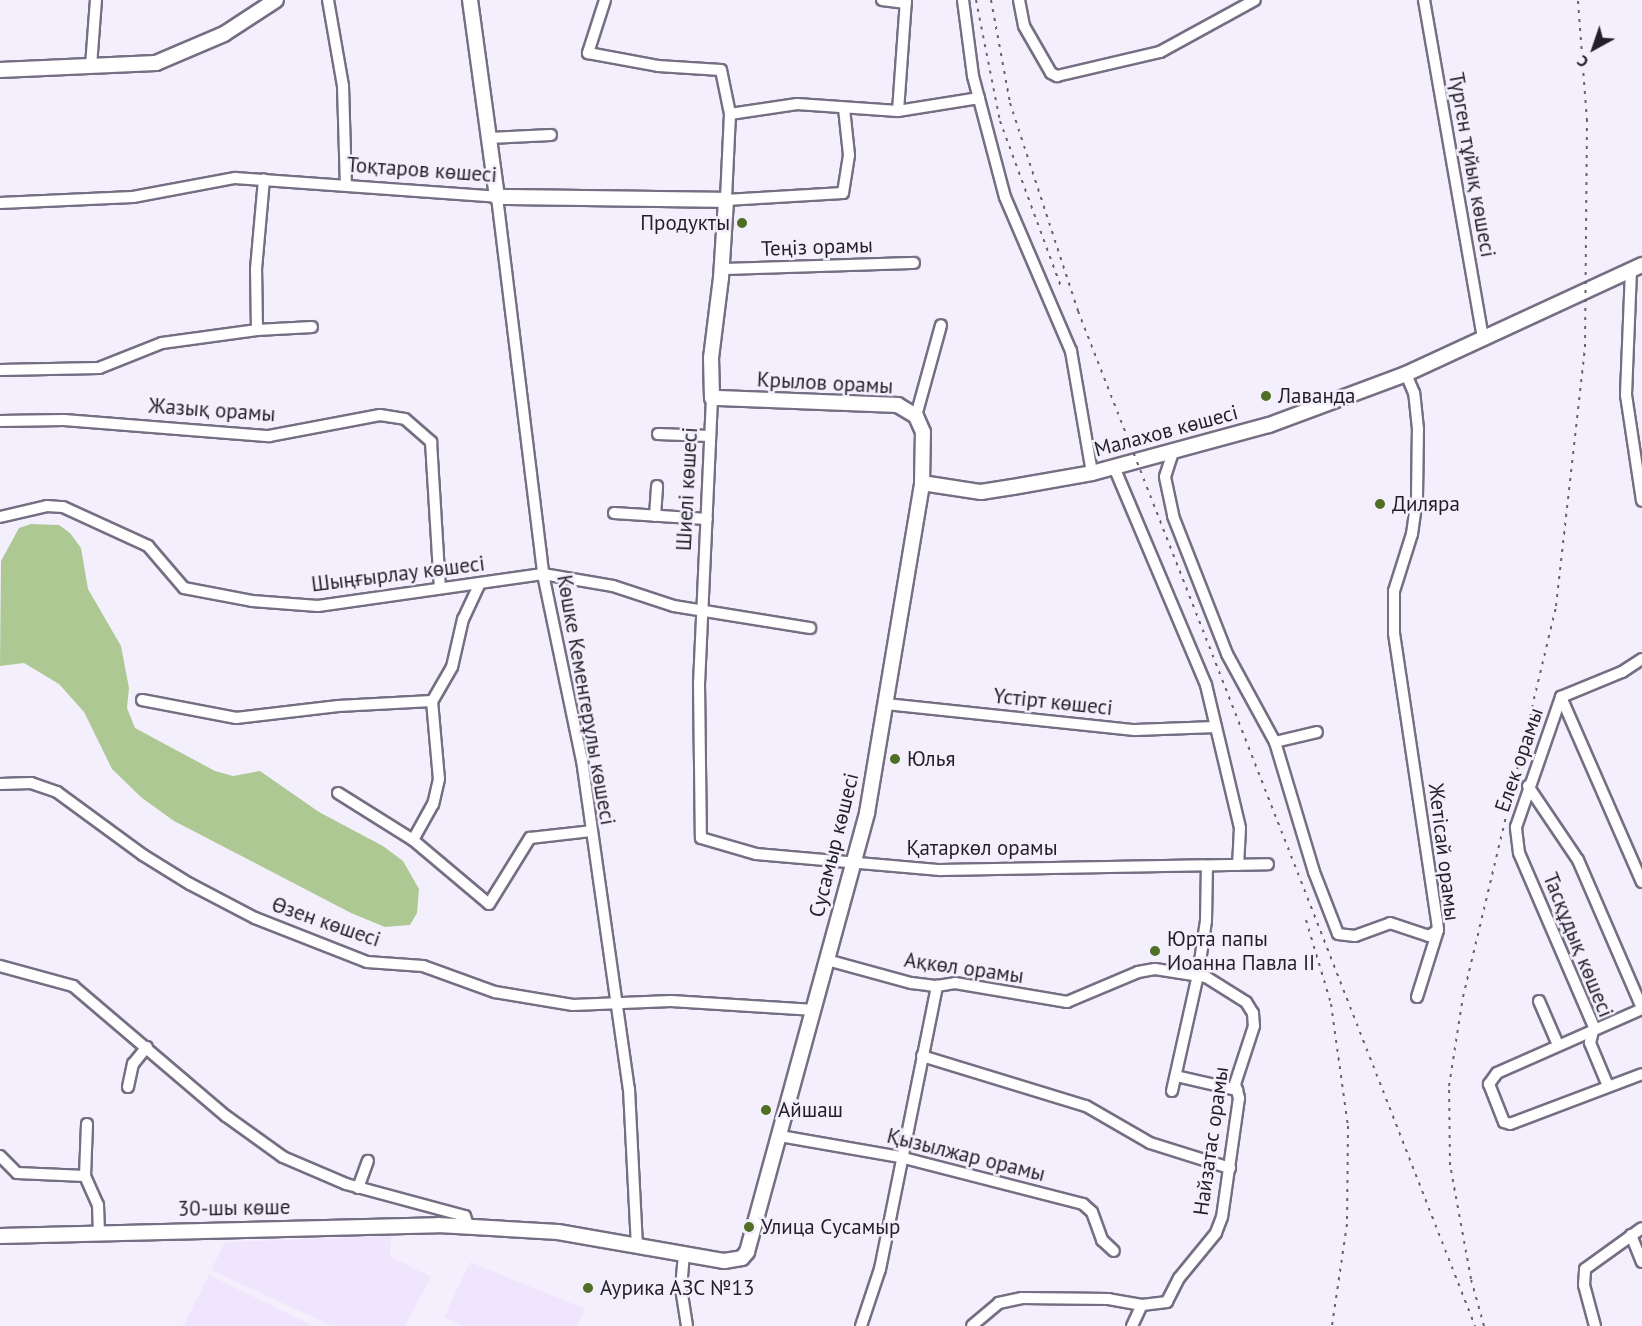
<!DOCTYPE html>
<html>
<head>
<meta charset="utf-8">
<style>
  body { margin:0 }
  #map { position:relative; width:1642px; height:1326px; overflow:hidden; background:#f4effd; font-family:"PT Sans",sans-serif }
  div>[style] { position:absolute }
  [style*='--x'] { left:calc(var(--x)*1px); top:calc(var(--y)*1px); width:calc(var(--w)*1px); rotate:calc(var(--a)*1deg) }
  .built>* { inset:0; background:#efe6fe }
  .green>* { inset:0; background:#aec893 }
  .roads { filter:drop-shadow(2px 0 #766e83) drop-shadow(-2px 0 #766e83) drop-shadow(0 2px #766e83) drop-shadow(0 -2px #766e83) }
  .street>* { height:10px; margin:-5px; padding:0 5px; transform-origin:5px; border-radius:5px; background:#fff }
  .secondary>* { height:14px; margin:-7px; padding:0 7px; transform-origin:7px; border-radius:7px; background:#fff }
  .rail>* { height:2px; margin-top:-1px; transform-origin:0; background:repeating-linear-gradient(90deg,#67636d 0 3px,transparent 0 9px) }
  .dots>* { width:16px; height:16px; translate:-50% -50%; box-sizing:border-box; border:3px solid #f4effd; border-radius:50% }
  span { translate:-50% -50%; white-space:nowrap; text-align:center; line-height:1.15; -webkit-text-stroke:5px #f4effd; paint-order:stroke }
  .street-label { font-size:21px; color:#231f28 }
  .poi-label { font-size:21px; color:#231f28 }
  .right { translate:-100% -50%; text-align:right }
  .left { translate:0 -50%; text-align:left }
  .north { position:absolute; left:1564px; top:18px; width:60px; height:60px; -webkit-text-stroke:4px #f4effd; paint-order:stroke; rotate:220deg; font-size:16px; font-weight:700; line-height:24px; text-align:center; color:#231f28 }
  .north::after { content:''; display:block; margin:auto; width:21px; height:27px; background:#231f28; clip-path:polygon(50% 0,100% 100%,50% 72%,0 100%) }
</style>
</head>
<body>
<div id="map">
  <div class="built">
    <i style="clip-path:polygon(391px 1236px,390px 1256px,431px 1277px,405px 1326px,332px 1326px,211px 1270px,225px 1242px)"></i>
    <i style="clip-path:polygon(470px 1262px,585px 1309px,577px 1326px,463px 1326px,444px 1317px)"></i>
    <i style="clip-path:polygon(209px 1275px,313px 1326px,183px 1326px)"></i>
  </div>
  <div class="green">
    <i style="clip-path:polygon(31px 524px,59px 525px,70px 533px,81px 548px,88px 589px,121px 646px,129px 688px,127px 708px,135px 728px,215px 771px,233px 776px,260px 771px,319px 812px,383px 846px,403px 861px,419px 889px,417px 913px,410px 925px,385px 927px,351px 913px,174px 821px,142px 798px,112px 769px,84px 712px,59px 684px,24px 663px,0 666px,1px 561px,19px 528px)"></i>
  </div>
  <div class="roads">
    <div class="street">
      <i style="--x:328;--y:0;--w:87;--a:80.1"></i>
      <i style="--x:343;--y:86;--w:99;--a:88.3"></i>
      <i style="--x:605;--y:0;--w:56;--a:107.8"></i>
      <i style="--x:588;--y:53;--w:71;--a:10.5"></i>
      <i style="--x:658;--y:66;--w:63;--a:3.6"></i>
      <i style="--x:721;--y:70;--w:45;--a:78.4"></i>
      <i style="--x:730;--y:114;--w:86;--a:92.7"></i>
      <i style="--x:726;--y:200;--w:117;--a:-3.4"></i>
      <i style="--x:843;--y:193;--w:38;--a:-81"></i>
      <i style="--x:849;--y:155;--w:47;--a:-96.1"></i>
      <i style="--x:882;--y:0;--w:24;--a:7"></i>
      <i style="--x:963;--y:0;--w:77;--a:82.5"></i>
      <i style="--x:973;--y:76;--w:125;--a:75.2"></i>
      <i style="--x:1005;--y:197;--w:168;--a:66.8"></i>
      <i style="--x:1071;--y:351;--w:124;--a:80.2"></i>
      <i style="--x:1019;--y:0;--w:26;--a:79"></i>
      <i style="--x:1024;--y:26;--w:54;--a:60.1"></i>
      <i style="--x:1051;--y:73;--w:7;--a:27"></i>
      <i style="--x:1057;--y:76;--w:106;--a:-13.1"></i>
      <i style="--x:1160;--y:52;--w:108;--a:-28.7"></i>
      <i style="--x:1424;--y:0;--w:342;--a:80.1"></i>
      <i style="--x:91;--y:66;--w:66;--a:-85.7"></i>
      <i style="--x:898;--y:111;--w:111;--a:-85.9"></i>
      <i style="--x:730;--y:114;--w:68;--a:-8.5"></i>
      <i style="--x:797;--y:104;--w:101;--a:4"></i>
      <i style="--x:898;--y:111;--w:82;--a:-9.1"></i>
      <i style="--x:489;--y:138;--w:62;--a:-2.8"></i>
      <i style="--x:0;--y:203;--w:133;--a:-2.6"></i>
      <i style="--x:133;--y:197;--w:104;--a:-10.6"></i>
      <i style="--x:235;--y:178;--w:263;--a:4.1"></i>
      <i style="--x:497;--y:197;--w:380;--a:83"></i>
      <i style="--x:543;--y:574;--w:190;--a:78.2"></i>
      <i style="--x:582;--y:760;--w:332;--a:81.9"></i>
      <i style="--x:629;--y:1089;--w:156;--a:87.1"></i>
      <i style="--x:722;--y:269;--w:192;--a:-1.8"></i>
      <i style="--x:1631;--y:270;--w:125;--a:92.3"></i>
      <i style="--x:1626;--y:395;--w:107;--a:81.4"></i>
      <i style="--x:257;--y:330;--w:55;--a:-3.1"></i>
      <i style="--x:0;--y:370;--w:99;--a:-1.2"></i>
      <i style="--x:99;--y:368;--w:68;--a:-21.6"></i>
      <i style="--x:162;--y:343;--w:96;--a:-7.8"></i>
      <i style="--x:257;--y:330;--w:61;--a:-90.9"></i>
      <i style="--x:256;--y:269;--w:90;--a:-84.9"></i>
      <i style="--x:712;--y:398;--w:285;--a:92.6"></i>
      <i style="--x:699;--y:683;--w:155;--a:89.3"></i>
      <i style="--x:701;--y:838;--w:57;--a:16.2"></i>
      <i style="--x:756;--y:854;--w:185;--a:5"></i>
      <i style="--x:940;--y:870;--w:328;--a:-1"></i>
      <i style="--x:916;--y:416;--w:94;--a:-74.6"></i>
      <i style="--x:0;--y:421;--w:64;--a:-0.9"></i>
      <i style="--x:64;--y:420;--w:206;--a:4.5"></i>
      <i style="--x:269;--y:436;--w:113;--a:-10.7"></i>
      <i style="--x:380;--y:415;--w:25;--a:9"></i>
      <i style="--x:405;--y:419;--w:35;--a:41"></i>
      <i style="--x:431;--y:442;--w:146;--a:86.5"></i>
      <i style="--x:658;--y:434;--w:52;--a:2.2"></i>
      <i style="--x:1174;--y:449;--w:29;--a:108"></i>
      <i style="--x:1165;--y:477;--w:40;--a:78"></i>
      <i style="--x:1173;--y:516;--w:148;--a:68.6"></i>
      <i style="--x:1227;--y:654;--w:100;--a:61.4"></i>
      <i style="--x:1275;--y:742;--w:136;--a:73.3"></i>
      <i style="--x:1314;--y:872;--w:66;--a:68.8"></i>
      <i style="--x:1338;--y:934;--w:17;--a:7"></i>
      <i style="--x:1355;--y:936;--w:37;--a:-20"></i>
      <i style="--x:1390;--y:923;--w:41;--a:18.4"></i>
      <i style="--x:1429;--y:936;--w:11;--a:-34"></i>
      <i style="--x:1438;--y:930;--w:9;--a:-96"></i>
      <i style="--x:1437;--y:921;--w:291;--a:-98.5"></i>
      <i style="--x:1394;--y:633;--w:42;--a:-90"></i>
      <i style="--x:1394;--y:591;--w:60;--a:-72.5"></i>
      <i style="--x:1412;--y:534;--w:37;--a:-82"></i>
      <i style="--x:1417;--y:497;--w:68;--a:-89.2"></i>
      <i style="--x:1418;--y:429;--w:36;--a:-96"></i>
      <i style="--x:1414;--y:393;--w:21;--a:-113"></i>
      <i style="--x:1114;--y:467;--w:237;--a:67.1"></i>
      <i style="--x:1206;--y:685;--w:147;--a:76.6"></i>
      <i style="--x:1240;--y:828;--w:37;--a:93"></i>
      <i style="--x:614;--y:513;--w:93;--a:3.7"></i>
      <i style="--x:655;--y:516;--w:30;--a:-86"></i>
      <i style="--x:0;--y:517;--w:48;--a:-13.2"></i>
      <i style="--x:47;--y:506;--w:16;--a:4"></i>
      <i style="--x:63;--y:507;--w:94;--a:24.6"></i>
      <i style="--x:148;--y:546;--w:55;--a:49.4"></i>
      <i style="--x:184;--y:588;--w:69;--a:10.8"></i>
      <i style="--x:252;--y:601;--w:66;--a:4.3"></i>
      <i style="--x:318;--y:606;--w:227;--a:-8.1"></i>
      <i style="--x:543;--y:574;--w:71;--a:9.7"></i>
      <i style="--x:613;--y:586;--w:64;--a:18.2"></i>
      <i style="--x:674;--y:606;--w:138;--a:9.2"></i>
      <i style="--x:480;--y:583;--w:40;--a:115"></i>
      <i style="--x:463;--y:619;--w:49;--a:102.9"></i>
      <i style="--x:452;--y:667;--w:39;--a:120"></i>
      <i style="--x:432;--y:701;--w:78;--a:84.9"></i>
      <i style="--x:439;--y:779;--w:26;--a:103"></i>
      <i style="--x:433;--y:804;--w:41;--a:119.1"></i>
      <i style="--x:413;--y:840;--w:99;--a:40.1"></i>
      <i style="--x:489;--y:904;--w:78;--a:-58.2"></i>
      <i style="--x:530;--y:838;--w:61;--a:-6.5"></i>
      <i style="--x:1561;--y:697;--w:202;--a:66.4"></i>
      <i style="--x:142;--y:700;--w:96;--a:10.8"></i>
      <i style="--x:236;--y:718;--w:103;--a:-6.7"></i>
      <i style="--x:338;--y:706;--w:94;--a:-3"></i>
      <i style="--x:886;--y:704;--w:250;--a:6"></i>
      <i style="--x:1135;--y:730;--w:81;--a:-2.1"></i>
      <i style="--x:1275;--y:742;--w:43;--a:-13.4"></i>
      <i style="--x:0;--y:784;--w:31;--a:-2"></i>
      <i style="--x:31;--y:783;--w:28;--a:19"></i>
      <i style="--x:57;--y:792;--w:107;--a:36.2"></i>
      <i style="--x:143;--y:855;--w:55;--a:31.7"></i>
      <i style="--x:190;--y:884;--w:73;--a:27.6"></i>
      <i style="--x:255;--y:918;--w:120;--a:21.4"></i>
      <i style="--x:367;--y:962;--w:56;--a:4.1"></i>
      <i style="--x:423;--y:966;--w:77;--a:19.9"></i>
      <i style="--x:495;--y:992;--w:79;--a:9.5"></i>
      <i style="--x:573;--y:1005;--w:98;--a:-2.3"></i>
      <i style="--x:671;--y:1001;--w:144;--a:3.6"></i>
      <i style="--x:1528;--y:786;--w:89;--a:56"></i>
      <i style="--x:1578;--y:860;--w:161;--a:66.6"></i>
      <i style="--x:338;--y:793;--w:89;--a:32.1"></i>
      <i style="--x:827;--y:960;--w:87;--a:15.3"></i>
      <i style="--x:911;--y:983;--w:26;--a:7"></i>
      <i style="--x:937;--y:986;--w:18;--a:-9"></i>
      <i style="--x:955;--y:983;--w:114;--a:9.6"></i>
      <i style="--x:1067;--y:1002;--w:77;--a:-22.9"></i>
      <i style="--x:1138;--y:972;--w:17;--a:-10"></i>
      <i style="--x:1155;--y:969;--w:52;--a:8.9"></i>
      <i style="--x:1206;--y:977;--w:47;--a:32"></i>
      <i style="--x:1246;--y:1002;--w:13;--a:58"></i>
      <i style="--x:1253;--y:1013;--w:13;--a:86"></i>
      <i style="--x:1254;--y:1026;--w:61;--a:108.1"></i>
      <i style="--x:1235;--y:1084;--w:15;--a:74"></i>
      <i style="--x:1239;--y:1098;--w:120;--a:98.1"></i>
      <i style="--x:1222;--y:1217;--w:17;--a:111"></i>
      <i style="--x:1216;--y:1233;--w:58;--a:129.4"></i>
      <i style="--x:1179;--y:1278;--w:27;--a:117"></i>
      <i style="--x:1167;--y:1302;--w:25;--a:173"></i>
      <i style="--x:1142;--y:1305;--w:34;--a:-170"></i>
      <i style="--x:1109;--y:1299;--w:87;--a:-179.3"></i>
      <i style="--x:1022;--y:1298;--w:24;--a:168"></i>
      <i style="--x:999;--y:1303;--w:35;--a:140"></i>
      <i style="--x:0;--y:966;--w:76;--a:15.3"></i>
      <i style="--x:73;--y:986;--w:201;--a:40.4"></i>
      <i style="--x:226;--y:1116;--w:70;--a:35.7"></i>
      <i style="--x:283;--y:1157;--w:69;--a:23.2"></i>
      <i style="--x:346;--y:1184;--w:123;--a:15.1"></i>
      <i style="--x:465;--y:1216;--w:10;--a:73"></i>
      <i style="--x:1417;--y:997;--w:70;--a:-72.6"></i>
      <i style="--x:1539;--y:1001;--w:48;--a:66.6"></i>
      <i style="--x:1642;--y:1009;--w:158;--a:156.2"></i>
      <i style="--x:1497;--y:1073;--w:14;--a:126"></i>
      <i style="--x:1489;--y:1084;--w:41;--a:68.5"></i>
      <i style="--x:1504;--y:1122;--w:6;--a:18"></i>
      <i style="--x:1510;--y:1124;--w:141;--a:-20.7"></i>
      <i style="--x:922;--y:1056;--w:171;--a:17"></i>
      <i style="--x:1086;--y:1106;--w:74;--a:30"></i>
      <i style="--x:1150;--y:1143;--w:84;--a:17.4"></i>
      <i style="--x:1176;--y:1076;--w:63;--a:12.9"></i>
      <i style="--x:1608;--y:1086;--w:47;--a:-112.7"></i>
      <i style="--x:1590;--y:1043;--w:16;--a:-76"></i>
      <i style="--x:1594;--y:1027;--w:189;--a:-113.3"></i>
      <i style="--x:1519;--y:853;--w:26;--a:-97"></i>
      <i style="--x:1516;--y:827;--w:138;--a:-70.9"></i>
      <i style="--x:1561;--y:697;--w:66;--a:-22.3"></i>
      <i style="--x:1622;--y:672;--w:24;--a:-33"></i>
      <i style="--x:128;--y:1087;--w:24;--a:-78"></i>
      <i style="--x:133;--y:1064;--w:22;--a:-51"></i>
      <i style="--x:1172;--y:1091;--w:119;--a:-77.4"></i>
      <i style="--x:1198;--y:975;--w:55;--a:-81.6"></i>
      <i style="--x:1206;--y:921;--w:55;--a:-89"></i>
      <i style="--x:87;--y:1124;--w:52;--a:92.2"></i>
      <i style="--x:85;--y:1176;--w:32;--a:66"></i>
      <i style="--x:98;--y:1205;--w:26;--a:88"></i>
      <i style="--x:780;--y:1136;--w:122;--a:9.9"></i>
      <i style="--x:900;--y:1157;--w:189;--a:14.4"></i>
      <i style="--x:1083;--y:1204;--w:12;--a:42"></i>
      <i style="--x:1092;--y:1212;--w:30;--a:70"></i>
      <i style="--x:1102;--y:1240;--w:16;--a:43"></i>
      <i style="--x:0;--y:1156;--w:24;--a:45"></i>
      <i style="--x:17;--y:1173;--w:68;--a:2.5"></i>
      <i style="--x:358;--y:1188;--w:29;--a:-70"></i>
      <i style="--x:1631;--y:1235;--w:29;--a:68"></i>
      <i style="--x:684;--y:1254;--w:34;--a:95"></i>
      <i style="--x:681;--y:1288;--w:38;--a:81"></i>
      <i style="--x:861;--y:1326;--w:60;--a:-71.6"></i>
      <i style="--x:880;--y:1269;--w:289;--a:-78.6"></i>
      <i style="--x:1132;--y:1326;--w:23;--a:-65"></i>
      <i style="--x:1595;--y:1326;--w:42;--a:-105"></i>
      <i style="--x:1584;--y:1285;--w:16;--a:-86"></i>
      <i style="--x:1585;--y:1269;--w:70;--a:-35.7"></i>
    </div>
    <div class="secondary">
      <i style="--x:0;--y:70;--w:156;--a:-2.6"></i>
      <i style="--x:156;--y:63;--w:74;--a:-23.1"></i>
      <i style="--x:224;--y:34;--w:62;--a:-33.2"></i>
      <i style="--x:922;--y:483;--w:60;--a:8.7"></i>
      <i style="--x:981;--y:492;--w:32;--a:-9"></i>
      <i style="--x:1013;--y:487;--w:80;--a:-10"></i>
      <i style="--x:1092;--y:473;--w:183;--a:-15.2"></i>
      <i style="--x:1269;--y:425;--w:146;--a:-20.4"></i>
      <i style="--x:1406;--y:374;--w:260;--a:-24.8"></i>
      <i style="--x:0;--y:1236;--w:438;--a:-1.4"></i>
      <i style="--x:438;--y:1225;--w:120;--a:3.3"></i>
      <i style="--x:558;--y:1232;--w:169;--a:9.9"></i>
      <i style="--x:724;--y:1261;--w:18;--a:-9"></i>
      <i style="--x:742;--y:1258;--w:8;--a:-50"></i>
      <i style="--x:747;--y:1252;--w:455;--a:-74.7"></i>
      <i style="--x:867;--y:813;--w:335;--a:-80.5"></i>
      <i style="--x:922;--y:483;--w:51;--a:-88.9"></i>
      <i style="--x:923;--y:432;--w:17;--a:-114"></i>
      <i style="--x:916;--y:416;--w:21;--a:-149"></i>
      <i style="--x:898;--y:405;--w:186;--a:-177.8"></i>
      <i style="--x:712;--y:398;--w:40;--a:-91.4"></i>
      <i style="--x:711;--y:358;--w:81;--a:-82.9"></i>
      <i style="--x:721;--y:278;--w:78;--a:-86.3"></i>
      <i style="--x:726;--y:200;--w:229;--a:-179.2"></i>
      <i style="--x:497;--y:197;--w:199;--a:-97.8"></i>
    </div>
  </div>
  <div class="rail">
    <i style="--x:976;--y:0;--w:123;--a:78.8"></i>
    <i style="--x:1000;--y:121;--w:177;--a:69.8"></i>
    <i style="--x:991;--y:0;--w:105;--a:79.5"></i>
    <i style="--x:1010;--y:103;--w:219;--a:71.9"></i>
    <i style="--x:1078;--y:311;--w:1090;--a:68.64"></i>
    <i style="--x:1306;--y:920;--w:88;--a:73.4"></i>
    <i style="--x:1331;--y:1004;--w:123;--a:82.1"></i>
    <i style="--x:1348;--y:1126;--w:98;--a:90.6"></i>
    <i style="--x:1347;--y:1224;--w:103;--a:98.4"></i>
    <i style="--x:1484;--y:1326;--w:49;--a:-105.5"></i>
    <i style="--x:1471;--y:1279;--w:116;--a:-100.4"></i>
    <i style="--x:1450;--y:1165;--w:79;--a:-90.7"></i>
    <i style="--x:1449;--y:1086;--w:90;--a:-81.1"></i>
    <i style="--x:1463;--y:997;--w:402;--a:-76.6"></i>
    <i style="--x:1556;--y:606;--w:261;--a:-83.6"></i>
    <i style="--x:1585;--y:347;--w:226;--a:-89.5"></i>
    <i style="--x:1587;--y:121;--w:121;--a:-94.3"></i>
  </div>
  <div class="dots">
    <i style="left:742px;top:223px;background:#4f6f25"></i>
    <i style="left:1266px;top:396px;background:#4f6f25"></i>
    <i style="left:1380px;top:504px;background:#4f6f25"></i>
    <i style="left:895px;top:759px;background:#4f6f25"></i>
    <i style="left:1155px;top:951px;background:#4f6f25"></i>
    <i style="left:766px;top:1110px;background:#4f6f25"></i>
    <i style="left:749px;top:1227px;background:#4f6f25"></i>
    <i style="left:588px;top:1288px;background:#4f6f25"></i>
  </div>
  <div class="street-label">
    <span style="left:1472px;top:165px;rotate:80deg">Түрген тұйық көшесі</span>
    <span style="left:422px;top:170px;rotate:4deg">Тоқтаров көшесі</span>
    <span style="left:817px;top:247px;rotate:-2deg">Теңіз орамы</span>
    <span style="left:825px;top:383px;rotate:3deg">Крылов орамы</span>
    <span style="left:212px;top:410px;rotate:4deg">Жазық орамы</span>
    <span style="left:1166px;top:431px;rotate:-15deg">Малахов көшесі</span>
    <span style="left:687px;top:489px;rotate:-87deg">Шиелі көшесі</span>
    <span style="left:398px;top:574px;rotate:-7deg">Шыңғырлау көшесі</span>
    <span style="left:586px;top:700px;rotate:80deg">Көшке Кеменгерұлы көшесі</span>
    <span style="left:1053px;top:702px;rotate:6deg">Үстірт көшесі</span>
    <span style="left:1519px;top:760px;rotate:-71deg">Елек орамы</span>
    <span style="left:834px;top:845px;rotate:-76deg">Сусамыр көшесі</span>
    <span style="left:982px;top:848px">Қатаркөл орамы</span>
    <span style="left:1444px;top:852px;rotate:83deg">Жетісай орамы</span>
    <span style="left:326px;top:922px;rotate:19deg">Өзен көшесі</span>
    <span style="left:1578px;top:945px;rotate:68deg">Тасқұдық көшесі</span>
    <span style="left:964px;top:968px;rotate:8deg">Ақкөл орамы</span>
    <span style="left:1211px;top:1141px;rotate:-82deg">Найзатас орамы</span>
    <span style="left:966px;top:1155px;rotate:14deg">Қызылжар орамы</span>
    <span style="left:234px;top:1208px;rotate:-1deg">30-шы көше</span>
  </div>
  <div class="poi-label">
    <span class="right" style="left:730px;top:223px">Продукты</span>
    <span class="left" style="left:1278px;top:396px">Лаванда</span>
    <span class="left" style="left:1392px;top:504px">Диляра</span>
    <span class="left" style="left:907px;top:759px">Юлья</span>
    <span class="left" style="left:1167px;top:951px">Юрта папы<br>Иоанна Павла II</span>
    <span class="left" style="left:778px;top:1110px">Айшаш</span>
    <span class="left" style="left:761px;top:1227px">Улица Сусамыр</span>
    <span class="left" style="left:600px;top:1288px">Аурика АЗС №13</span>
  </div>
  <div class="north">С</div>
</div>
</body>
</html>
